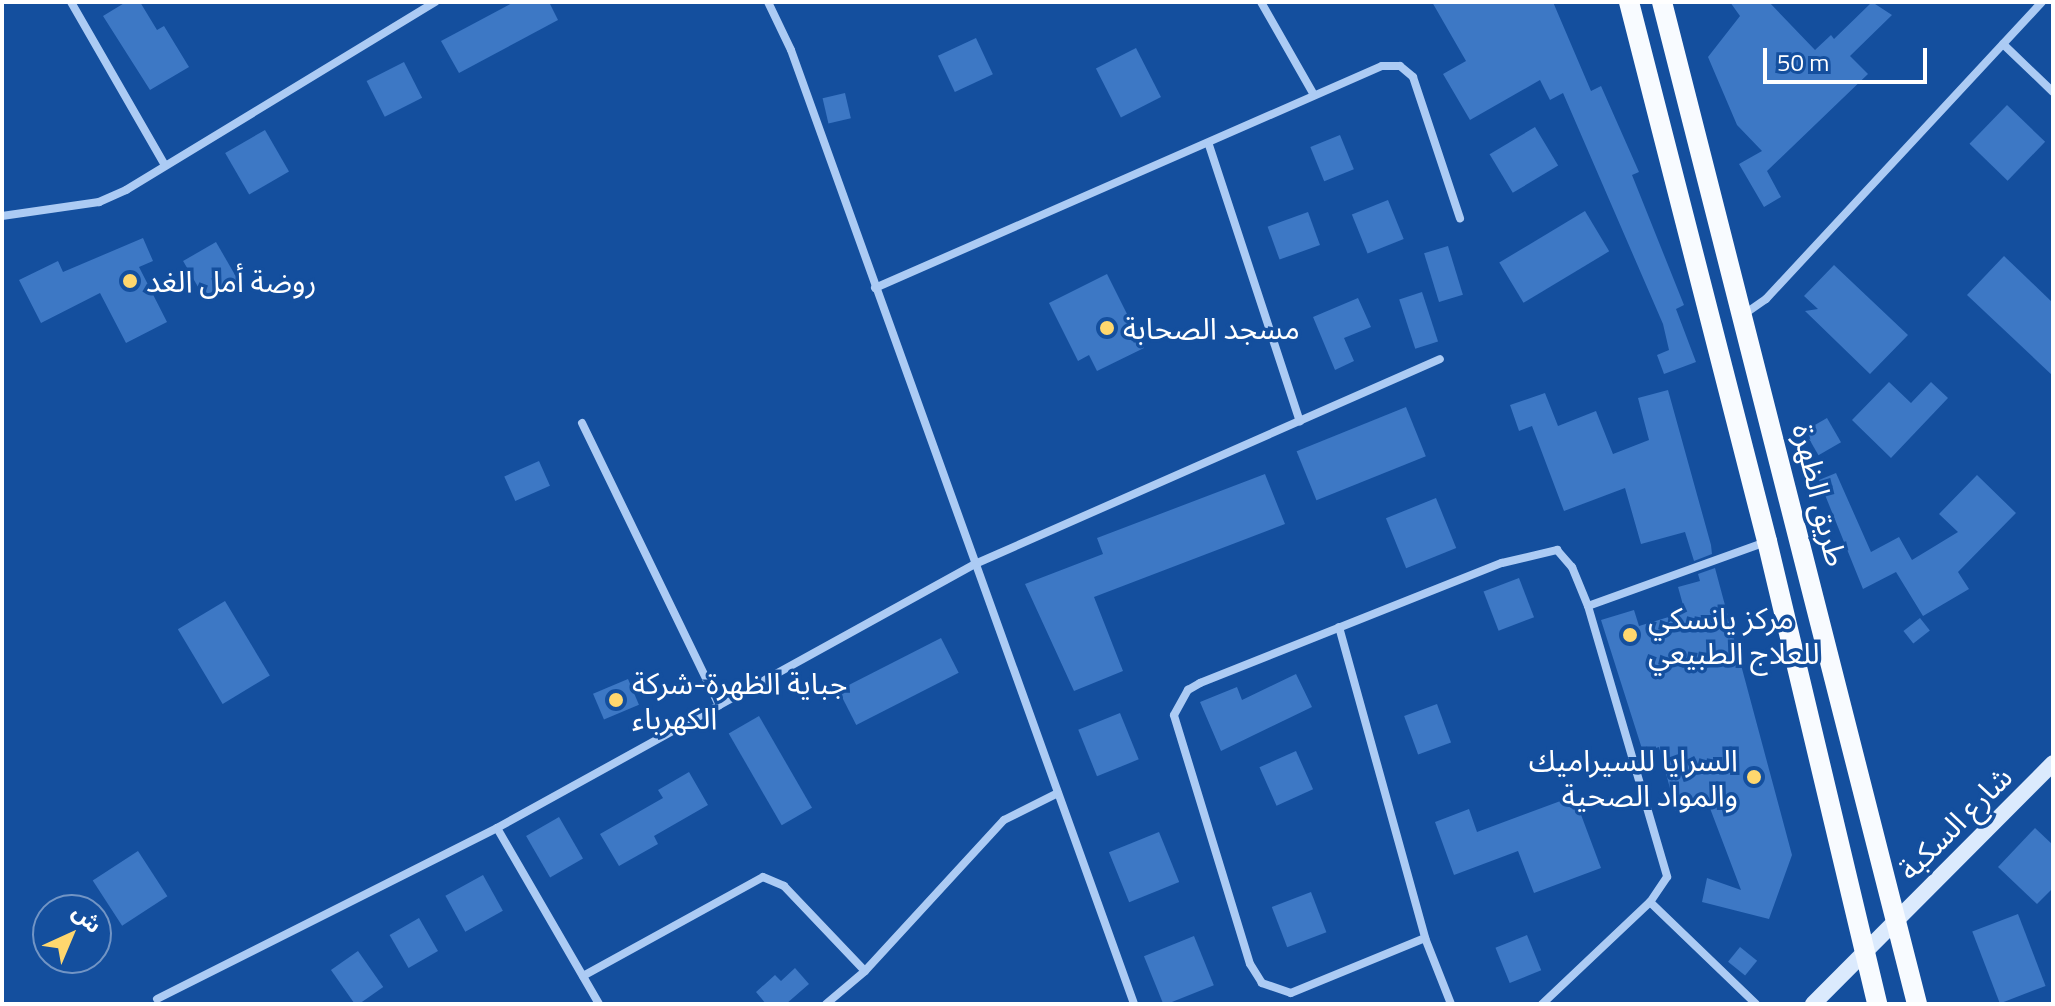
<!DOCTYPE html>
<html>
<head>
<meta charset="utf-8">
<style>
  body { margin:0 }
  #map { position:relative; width:2055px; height:1006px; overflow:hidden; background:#144f9e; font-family:"Titillium Web","Noto Sans Arabic",sans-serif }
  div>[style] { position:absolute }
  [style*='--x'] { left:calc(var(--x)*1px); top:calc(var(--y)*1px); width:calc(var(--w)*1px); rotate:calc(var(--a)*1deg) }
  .building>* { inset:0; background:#3d78c5; transform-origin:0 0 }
  .street>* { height:8px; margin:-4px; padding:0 4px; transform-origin:4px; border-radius:4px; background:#accbf4 }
  .secondary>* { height:16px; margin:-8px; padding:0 8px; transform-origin:8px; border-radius:8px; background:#dbeafd }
  .primary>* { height:20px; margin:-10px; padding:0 10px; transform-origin:10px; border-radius:10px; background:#f8fbff }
  .dots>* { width:22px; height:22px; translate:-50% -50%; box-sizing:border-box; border:4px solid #144f9e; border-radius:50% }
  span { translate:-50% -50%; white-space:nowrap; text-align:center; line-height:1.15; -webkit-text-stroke:7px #144f9e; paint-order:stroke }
  .poi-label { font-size:30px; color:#fff }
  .left { translate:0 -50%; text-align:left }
  .right { translate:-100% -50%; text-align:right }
  .street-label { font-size:30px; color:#fff }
  .frame { position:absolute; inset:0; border:4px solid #fff; pointer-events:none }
  .north { position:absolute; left:32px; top:894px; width:80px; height:80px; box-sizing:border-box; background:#144f9e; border:2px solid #7295c5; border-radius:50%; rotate:44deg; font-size:22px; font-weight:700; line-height:32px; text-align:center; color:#fff }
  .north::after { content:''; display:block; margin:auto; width:28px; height:36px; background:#ffd76e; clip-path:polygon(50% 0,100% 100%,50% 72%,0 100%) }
  .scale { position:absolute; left:1763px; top:48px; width:164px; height:36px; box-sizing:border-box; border:4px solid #fff; border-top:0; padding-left:10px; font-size:24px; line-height:28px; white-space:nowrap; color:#fff; -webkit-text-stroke:6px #144f9e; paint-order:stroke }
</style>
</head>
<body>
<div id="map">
  <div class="building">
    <i style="clip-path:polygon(126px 2px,140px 2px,157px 30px,164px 26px,189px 67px,150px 90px,103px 16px)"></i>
    <i style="clip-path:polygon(514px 2px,549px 2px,558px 20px,459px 73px,441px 41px)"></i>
    <i style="clip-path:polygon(1432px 2px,1553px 2px,1591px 91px,1601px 86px,1639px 172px,1632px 175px,1684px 305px,1676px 309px,1696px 362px,1664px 374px,1657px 355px,1669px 350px,1663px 324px,1563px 93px,1550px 100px,1540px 80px,1470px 120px,1443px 74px,1466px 61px)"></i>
    <i style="clip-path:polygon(1730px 2px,1769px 2px,1815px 50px,1831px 35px,1834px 39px,1872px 2px,1892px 15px,1850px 56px,1868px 74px,1767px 171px,1781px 197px,1764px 207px,1739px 164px,1762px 151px,1737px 125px,1708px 57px,1740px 16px)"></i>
    <i style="left:976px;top:38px;width:40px;height:42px;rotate:65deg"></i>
    <i style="left:1136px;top:48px;width:55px;height:45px;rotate:63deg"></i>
    <i style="left:404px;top:62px;width:40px;height:42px;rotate:63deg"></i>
    <i style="left:845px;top:93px;width:26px;height:23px;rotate:77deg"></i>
    <i style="left:2007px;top:105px;width:53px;height:54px;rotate:44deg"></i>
    <i style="left:1535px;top:127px;width:45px;height:53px;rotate:59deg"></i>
    <i style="left:265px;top:130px;width:48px;height:46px;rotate:60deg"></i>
    <i style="left:1340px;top:135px;width:37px;height:32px;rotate:68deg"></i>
    <i style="left:1388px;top:200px;width:42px;height:39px;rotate:68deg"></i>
    <i style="left:1585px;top:211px;width:47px;height:100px;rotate:59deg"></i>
    <i style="left:1308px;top:212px;width:35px;height:43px;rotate:70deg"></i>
    <i style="clip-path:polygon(143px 238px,153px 261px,139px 267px,167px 322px,126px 343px,100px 293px,41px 323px,19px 280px,58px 261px,63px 272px)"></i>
    <i style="left:216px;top:242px;width:43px;height:38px;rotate:60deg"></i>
    <i style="left:1448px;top:246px;width:51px;height:25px;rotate:73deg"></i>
    <i style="clip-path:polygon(2004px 256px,2053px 303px,2053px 376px,1967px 295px)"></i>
    <i style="clip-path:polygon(1834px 265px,1908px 335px,1870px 374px,1805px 311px,1818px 309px,1804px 296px)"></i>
    <i style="clip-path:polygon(1107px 274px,1144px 348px,1097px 371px,1089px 355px,1078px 361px,1049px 303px)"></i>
    <i style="left:1422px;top:292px;width:52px;height:24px;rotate:72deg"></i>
    <i style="clip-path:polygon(1358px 298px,1371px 327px,1344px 338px,1354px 361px,1335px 370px,1313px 317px)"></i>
    <i style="clip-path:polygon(1889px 382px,1911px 403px,1931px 382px,1948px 398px,1891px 458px,1852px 420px)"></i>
    <i style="clip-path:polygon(1668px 390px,1711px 545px,1712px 554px,1694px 561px,1685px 532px,1641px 544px,1625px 488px,1564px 511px,1532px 426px,1519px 431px,1510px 405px,1545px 393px,1558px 426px,1596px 411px,1613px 454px,1649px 440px,1638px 398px)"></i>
    <i style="left:1406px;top:407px;width:53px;height:118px;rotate:68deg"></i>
    <i style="left:1827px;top:418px;width:28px;height:26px;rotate:60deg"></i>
    <i style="left:539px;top:461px;width:27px;height:38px;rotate:66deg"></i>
    <i style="clip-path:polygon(1836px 473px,1871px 552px,1899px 537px,1912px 560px,1958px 532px,1939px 514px,1977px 475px,2016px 513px,1958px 572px,1969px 589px,1923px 616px,1896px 572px,1863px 589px,1819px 480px)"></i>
    <i style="clip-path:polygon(1265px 474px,1285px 524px,1094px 597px,1123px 671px,1074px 691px,1025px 584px,1103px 554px,1097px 538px)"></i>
    <i style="left:1436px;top:498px;width:54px;height:54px;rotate:68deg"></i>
    <i style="clip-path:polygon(1715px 568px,1792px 855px,1769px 919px,1702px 902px,1707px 878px,1741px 890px,1708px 803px,1676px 811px,1659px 747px,1643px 752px,1601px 620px,1634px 610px,1639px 626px,1685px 612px,1678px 587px,1700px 581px,1698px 574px)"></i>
    <i style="left:1519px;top:578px;width:42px;height:38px;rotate:69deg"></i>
    <i style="left:225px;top:601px;width:87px;height:55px;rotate:59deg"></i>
    <i style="left:1920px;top:618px;width:16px;height:21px;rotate:52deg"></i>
    <i style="left:941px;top:638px;width:39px;height:115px;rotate:63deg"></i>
    <i style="clip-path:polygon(1296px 674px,1312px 707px,1221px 751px,1200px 702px,1237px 687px,1242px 700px)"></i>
    <i style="left:628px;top:679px;width:28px;height:38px;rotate:67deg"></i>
    <i style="left:1437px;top:704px;width:41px;height:35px;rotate:70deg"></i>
    <i style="left:1120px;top:713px;width:50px;height:45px;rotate:68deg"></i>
    <i style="left:759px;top:716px;width:106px;height:35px;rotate:60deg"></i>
    <i style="left:1296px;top:751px;width:42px;height:40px;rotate:66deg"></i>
    <i style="clip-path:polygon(689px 772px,708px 805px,654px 836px,658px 844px,619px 866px,600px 834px,663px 798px,658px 790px)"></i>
    <i style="clip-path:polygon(1574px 796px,1601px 868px,1534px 893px,1518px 851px,1454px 875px,1435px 822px,1469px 809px,1477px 832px)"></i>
    <i style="left:559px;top:817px;width:48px;height:38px;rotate:60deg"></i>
    <i style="clip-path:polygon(2035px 828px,2053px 845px,2053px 888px,2037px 904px,1998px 867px)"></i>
    <i style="left:1159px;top:832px;width:54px;height:54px;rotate:68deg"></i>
    <i style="left:138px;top:851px;width:54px;height:54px;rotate:57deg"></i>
    <i style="left:483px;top:875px;width:41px;height:43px;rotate:61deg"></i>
    <i style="left:1311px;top:892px;width:43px;height:42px;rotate:69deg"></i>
    <i style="left:2018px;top:914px;width:77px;height:49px;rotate:69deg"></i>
    <i style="left:419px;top:918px;width:38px;height:34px;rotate:60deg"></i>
    <i style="left:1527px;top:935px;width:38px;height:34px;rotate:68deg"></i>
    <i style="left:1194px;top:936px;width:53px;height:54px;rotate:68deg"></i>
    <i style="left:1740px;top:947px;width:22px;height:19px;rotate:39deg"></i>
    <i style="left:358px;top:951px;width:44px;height:33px;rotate:55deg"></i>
    <i style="clip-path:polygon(795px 968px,809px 984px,786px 1004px,766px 1004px,756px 992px,775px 975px,781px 981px)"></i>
  </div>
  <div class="street">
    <i style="--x:71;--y:2;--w:187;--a:60.1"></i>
    <i style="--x:768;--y:2;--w:53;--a:64.4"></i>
    <i style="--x:791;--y:50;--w:1014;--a:70.22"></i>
    <i style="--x:1261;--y:2;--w:107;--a:60.3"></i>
    <i style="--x:2003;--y:44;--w:69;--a:43.8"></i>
    <i style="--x:1209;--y:145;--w:291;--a:71.8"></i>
    <i style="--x:2;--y:216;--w:98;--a:-8.2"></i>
    <i style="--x:99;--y:202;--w:30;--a:-24"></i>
    <i style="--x:126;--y:190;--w:362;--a:-31.3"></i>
    <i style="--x:875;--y:288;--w:553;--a:-23.65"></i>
    <i style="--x:1382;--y:66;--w:18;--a:0"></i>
    <i style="--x:1400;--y:66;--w:17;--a:40"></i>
    <i style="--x:1413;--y:77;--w:149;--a:71.6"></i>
    <i style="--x:1743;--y:315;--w:28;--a:-35"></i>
    <i style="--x:1766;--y:299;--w:405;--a:-47.1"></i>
    <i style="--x:582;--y:423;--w:314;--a:64.1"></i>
    <i style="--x:1588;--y:606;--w:189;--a:-19.8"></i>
    <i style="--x:1339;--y:627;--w:323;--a:74.5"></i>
    <i style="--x:1425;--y:938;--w:71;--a:68.5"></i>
    <i style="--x:497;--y:828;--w:203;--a:59.9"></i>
    <i style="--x:1650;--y:902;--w:147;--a:43.9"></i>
    <i style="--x:1425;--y:938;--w:145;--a:157.7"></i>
    <i style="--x:1291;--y:993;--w:31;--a:-161"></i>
    <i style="--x:1262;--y:983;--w:22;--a:-122"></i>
    <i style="--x:1250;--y:964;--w:260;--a:-107"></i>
    <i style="--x:1174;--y:715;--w:29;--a:-61"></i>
    <i style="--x:1188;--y:690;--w:14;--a:-30"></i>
    <i style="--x:1200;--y:683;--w:325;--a:-21.7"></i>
    <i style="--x:1502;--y:563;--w:57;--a:-13.3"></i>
    <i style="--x:1557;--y:550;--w:23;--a:49"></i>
    <i style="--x:1572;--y:567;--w:42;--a:67.7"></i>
    <i style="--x:1588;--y:606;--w:282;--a:73.7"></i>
    <i style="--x:1667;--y:877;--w:30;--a:124"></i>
    <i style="--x:1650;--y:902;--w:149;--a:136.6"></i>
    <i style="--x:583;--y:976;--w:205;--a:-28.8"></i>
    <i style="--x:763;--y:877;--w:23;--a:23"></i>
    <i style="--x:784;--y:886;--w:117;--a:46.4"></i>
    <i style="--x:157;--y:999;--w:381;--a:-26.7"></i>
    <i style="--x:497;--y:828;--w:546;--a:-28.91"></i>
    <i style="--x:975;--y:564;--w:508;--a:-23.79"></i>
    <i style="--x:826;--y:1004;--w:51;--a:-40.2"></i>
    <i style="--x:865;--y:971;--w:205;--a:-47.4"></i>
    <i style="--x:1004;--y:820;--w:60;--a:-26.6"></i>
  </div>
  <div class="secondary">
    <i style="--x:1813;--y:1004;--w:340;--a:-45.1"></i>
  </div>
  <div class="primary">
    <i style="--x:1629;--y:2;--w:556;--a:75.64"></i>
    <i style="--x:1767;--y:541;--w:476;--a:76.6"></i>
    <i style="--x:1662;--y:2;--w:1034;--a:75.72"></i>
  </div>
  <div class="dots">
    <i style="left:130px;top:281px;background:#ffd76e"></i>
    <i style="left:1107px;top:328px;background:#ffd76e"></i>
    <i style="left:1630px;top:635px;background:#ffd76e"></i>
    <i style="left:616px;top:700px;background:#ffd76e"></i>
    <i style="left:1754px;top:777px;background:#ffd76e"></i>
  </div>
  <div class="poi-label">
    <span class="left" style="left:146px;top:281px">روضة أمل الغد</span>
    <span class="left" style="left:1123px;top:328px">مسجد الصحابة</span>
    <span class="left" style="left:1648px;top:635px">مركز يانسكي<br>للعلاج الطبيعي</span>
    <span class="left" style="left:632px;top:700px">جباية الظهرة-شركة<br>الكهرباء</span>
    <span class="right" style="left:1738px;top:777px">السرايا للسيراميك<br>والمواد الصحية</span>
  </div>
  <div class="street-label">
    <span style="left:1820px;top:495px;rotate:76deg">طريق الظهرة</span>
    <span style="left:1955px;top:823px;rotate:-45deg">شارع السكبة</span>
  </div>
  <div class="frame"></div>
  <div class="north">ش</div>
  <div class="scale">50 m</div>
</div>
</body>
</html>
